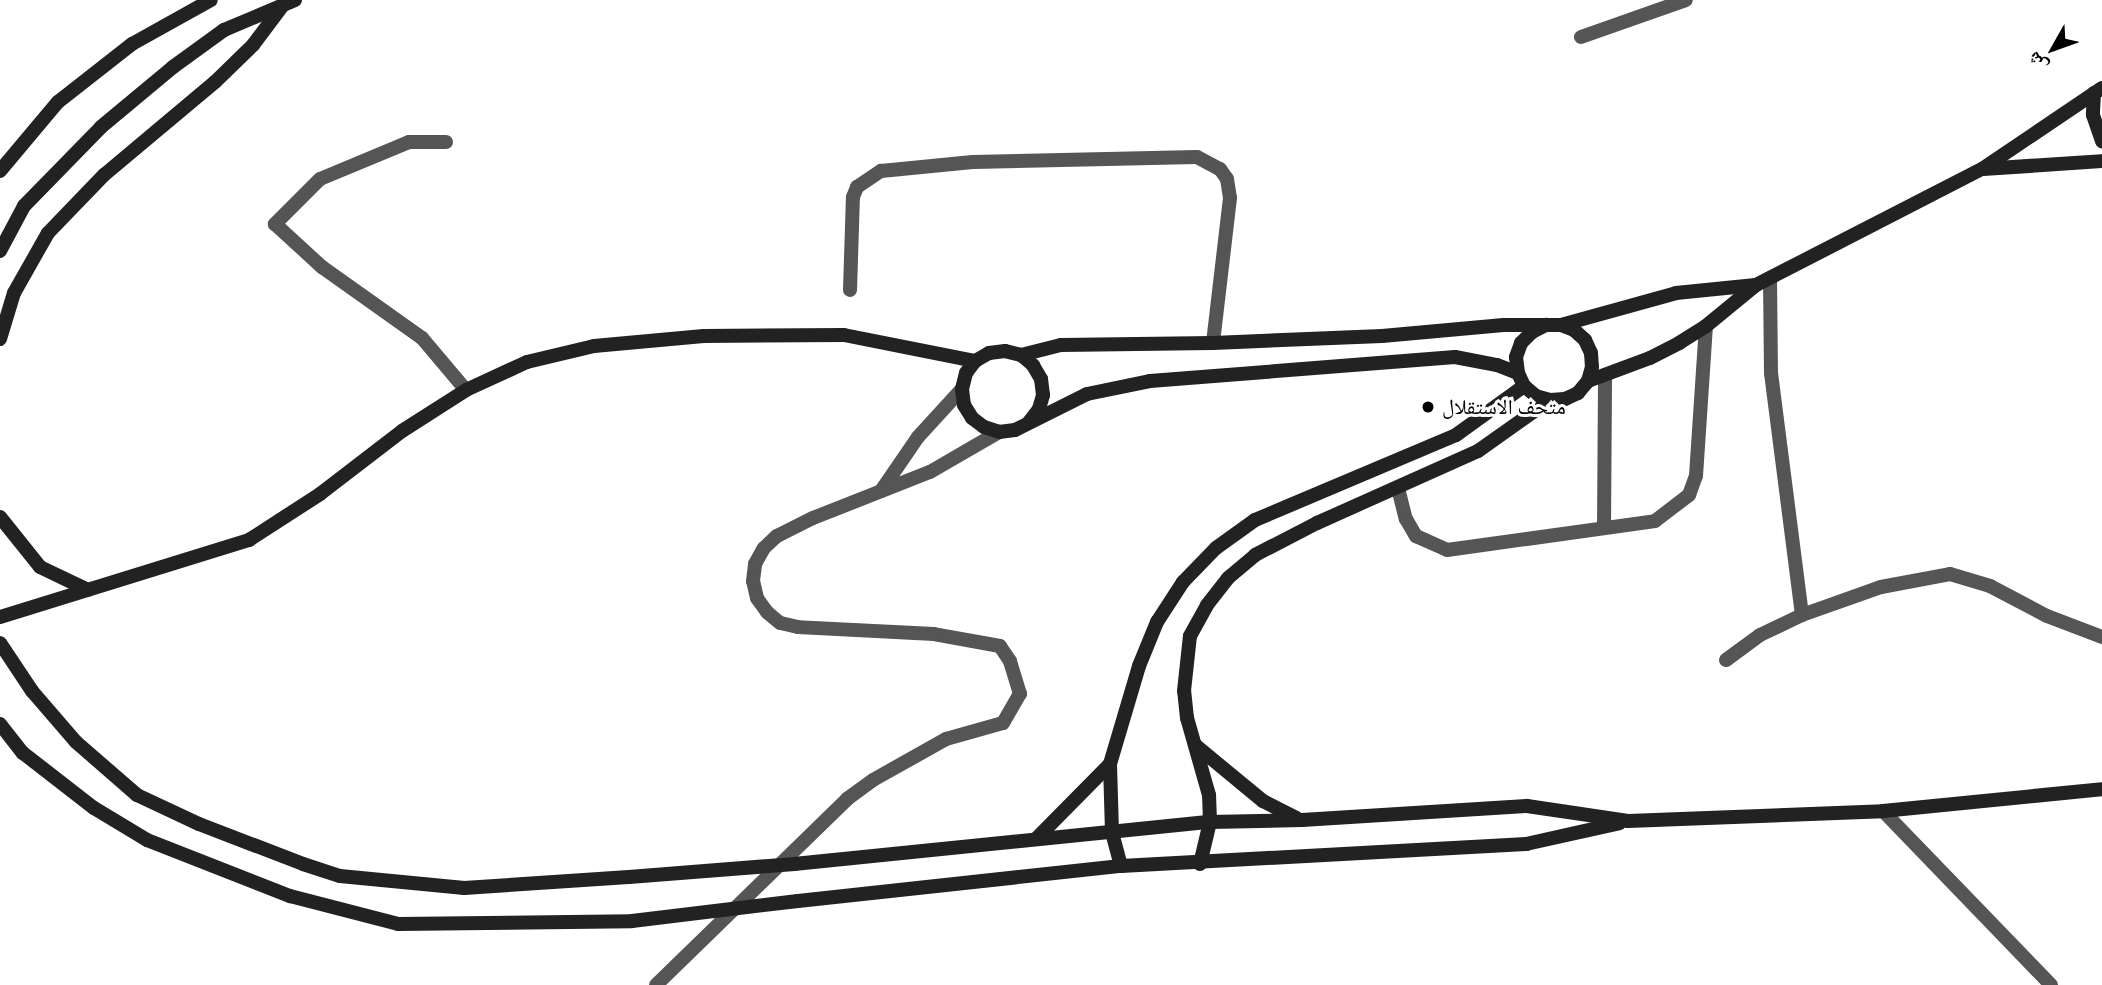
<!DOCTYPE html>
<html>
<head>
<meta charset="utf-8">
<style>
  body { margin:0 }
  #map { position:relative; width:2102px; height:985px; overflow:hidden; background:#fff; font-family:"Archivo Narrow","Noto Naskh Arabic",sans-serif }
  div>[style] { position:absolute }
  [style*='--x'] { left:calc(var(--x)*1px); top:calc(var(--y)*1px); width:calc(var(--w)*1px); rotate:calc(var(--a)*1deg) }
  .lane>* { height:14px; margin:-7px; padding:0 7px; transform-origin:7px; border-radius:7px; background:#555 }
  .street>* { height:14px; margin:-7px; padding:0 7px; transform-origin:7px; border-radius:7px; background:#555 }
  .secondary>* { height:14px; margin:-7px; padding:0 7px; transform-origin:7px; border-radius:7px; background:#222 }
  .secondary-bridge>* { height:14px; margin:-7px; padding:0 7px; transform-origin:7px; border-radius:7px; background:#222 }
  .dots>* { width:19px; height:19px; translate:-50% -50%; box-sizing:border-box; border:4px solid #fff; border-radius:50% }
  span { translate:-50% -50%; white-space:nowrap; text-align:center; line-height:1.15; -webkit-text-stroke:6px #fff; paint-order:stroke }
  .poi-label { font-size:21px; color:#000 }
  .left { translate:0 -50%; text-align:left }
  .north { position:absolute; left:2018px; top:14px; width:70px; height:70px; -webkit-text-stroke:5px #fff; paint-order:stroke; rotate:230deg; font-size:19px; font-weight:700; line-height:28px; text-align:center; color:#000 }
  .north::after { content:''; display:block; margin:auto; width:24px; height:32px; background:#000; clip-path:polygon(50% 0,100% 100%,50% 72%,0 100%) }
</style>
</head>
<body>
<div id="map">
  <div class="lane">
    <i style="--x:1398;--y:488;--w:32;--a:76"></i>
    <i style="--x:1406;--y:519;--w:20;--a:60"></i>
    <i style="--x:1416;--y:536;--w:34;--a:24"></i>
    <i style="--x:1447;--y:550;--w:210;--a:-7.9"></i>
    <i style="--x:1655;--y:521;--w:43;--a:-37.4"></i>
    <i style="--x:1689;--y:495;--w:20;--a:-70"></i>
    <i style="--x:1696;--y:476;--w:150;--a:-86.2"></i>
    <i style="--x:1604;--y:528;--w:153;--a:-89.6"></i>
  </div>
  <div class="street">
    <i style="--x:1581;--y:37;--w:111;--a:-19.4"></i>
    <i style="--x:446;--y:142;--w:37;--a:180"></i>
    <i style="--x:409;--y:142;--w:96;--a:157.4"></i>
    <i style="--x:320;--y:179;--w:64;--a:135"></i>
    <i style="--x:275;--y:224;--w:64;--a:42.5"></i>
    <i style="--x:322;--y:267;--w:123;--a:35.4"></i>
    <i style="--x:422;--y:338;--w:68;--a:49.8"></i>
    <i style="--x:1770;--y:278;--w:95;--a:89.4"></i>
    <i style="--x:1771;--y:373;--w:244;--a:82.7"></i>
    <i style="--x:1802;--y:615;--w:84;--a:-19.5"></i>
    <i style="--x:1881;--y:587;--w:70;--a:-10.7"></i>
    <i style="--x:1950;--y:574;--w:42;--a:16.7"></i>
    <i style="--x:1990;--y:586;--w:64;--a:27.8"></i>
    <i style="--x:2047;--y:616;--w:59;--a:20.9"></i>
    <i style="--x:850;--y:290;--w:93;--a:-88.2"></i>
    <i style="--x:853;--y:197;--w:11;--a:-68"></i>
    <i style="--x:857;--y:187;--w:29;--a:-34"></i>
    <i style="--x:881;--y:171;--w:92;--a:-5.6"></i>
    <i style="--x:973;--y:162;--w:224;--a:-1.3"></i>
    <i style="--x:1197;--y:157;--w:26;--a:28"></i>
    <i style="--x:1220;--y:169;--w:12;--a:55"></i>
    <i style="--x:1227;--y:179;--w:19;--a:81"></i>
    <i style="--x:1230;--y:198;--w:146;--a:96.7"></i>
    <i style="--x:881;--y:491;--w:65;--a:-55.6"></i>
    <i style="--x:918;--y:437;--w:65;--a:-47.5"></i>
    <i style="--x:1726;--y:660;--w:42;--a:-36.3"></i>
    <i style="--x:1760;--y:635;--w:47;--a:-25.5"></i>
    <i style="--x:1883;--y:811;--w:242;--a:46"></i>
    <i style="--x:656;--y:985;--w:267;--a:-44.2"></i>
    <i style="--x:847;--y:799;--w:32;--a:-36"></i>
    <i style="--x:873;--y:780;--w:84;--a:-29.3"></i>
    <i style="--x:946;--y:739;--w:59;--a:-15.7"></i>
    <i style="--x:1003;--y:723;--w:34;--a:-60"></i>
    <i style="--x:1020;--y:694;--w:34;--a:-107"></i>
    <i style="--x:1010;--y:661;--w:18;--a:-124"></i>
    <i style="--x:1000;--y:646;--w:67;--a:-169.7"></i>
    <i style="--x:934;--y:634;--w:136;--a:-177.1"></i>
    <i style="--x:798;--y:627;--w:18;--a:-167"></i>
    <i style="--x:780;--y:623;--w:17;--a:-140"></i>
    <i style="--x:767;--y:612;--w:17;--a:-126"></i>
    <i style="--x:757;--y:598;--w:17;--a:-103"></i>
    <i style="--x:753;--y:581;--w:17;--a:-83"></i>
    <i style="--x:755;--y:564;--w:18;--a:-61"></i>
    <i style="--x:764;--y:548;--w:18;--a:-43"></i>
    <i style="--x:777;--y:536;--w:40;--a:-26.6"></i>
    <i style="--x:813;--y:518;--w:126;--a:-21.5"></i>
    <i style="--x:930;--y:472;--w:80;--a:-30.1"></i>
  </div>
  <div class="secondary">
    <i style="--x:2094;--y:93;--w:22;--a:93"></i>
    <i style="--x:2093;--y:115;--w:28;--a:71"></i>
    <i style="--x:1983;--y:169;--w:119;--a:-3.8"></i>
    <i style="--x:0;--y:171;--w:90;--a:-50"></i>
    <i style="--x:58;--y:102;--w:94;--a:-38.1"></i>
    <i style="--x:132;--y:44;--w:90;--a:-29.1"></i>
    <i style="--x:0;--y:251;--w:51;--a:-61.9"></i>
    <i style="--x:24;--y:206;--w:110;--a:-45.7"></i>
    <i style="--x:101;--y:127;--w:94;--a:-39.8"></i>
    <i style="--x:173;--y:67;--w:63;--a:-36"></i>
    <i style="--x:224;--y:30;--w:77;--a:-22.9"></i>
    <i style="--x:1561;--y:325;--w:119;--a:-15.5"></i>
    <i style="--x:1676;--y:293;--w:80;--a:-5.7"></i>
    <i style="--x:0;--y:339;--w:48;--a:-73.1"></i>
    <i style="--x:14;--y:293;--w:69;--a:-60.5"></i>
    <i style="--x:48;--y:233;--w:81;--a:-46"></i>
    <i style="--x:104;--y:175;--w:145;--a:-40"></i>
    <i style="--x:215;--y:82;--w:53;--a:-44.2"></i>
    <i style="--x:253;--y:45;--w:50;--a:-53.1"></i>
    <i style="--x:1021;--y:355;--w:41;--a:-14"></i>
    <i style="--x:1061;--y:345;--w:152;--a:-0.8"></i>
    <i style="--x:1213;--y:343;--w:169;--a:-2.4"></i>
    <i style="--x:1382;--y:336;--w:122;--a:-5.2"></i>
    <i style="--x:1504;--y:325;--w:57;--a:0"></i>
    <i style="--x:1561;--y:325;--w:14;--a:21"></i>
    <i style="--x:1574;--y:330;--w:15;--a:42"></i>
    <i style="--x:1585;--y:340;--w:14;--a:65"></i>
    <i style="--x:1591;--y:353;--w:14;--a:86"></i>
    <i style="--x:1592;--y:367;--w:15;--a:106"></i>
    <i style="--x:1588;--y:381;--w:16;--a:130"></i>
    <i style="--x:1578;--y:393;--w:14;--a:155"></i>
    <i style="--x:1565;--y:399;--w:15;--a:176"></i>
    <i style="--x:1550;--y:400;--w:15;--a:-164"></i>
    <i style="--x:1536;--y:396;--w:16;--a:-140"></i>
    <i style="--x:1524;--y:386;--w:14;--a:-115"></i>
    <i style="--x:1518;--y:373;--w:16;--a:-97"></i>
    <i style="--x:1516;--y:357;--w:15;--a:-70"></i>
    <i style="--x:1521;--y:343;--w:16;--a:-45"></i>
    <i style="--x:1532;--y:332;--w:16;--a:-27"></i>
    <i style="--x:1588;--y:381;--w:66;--a:-20.4"></i>
    <i style="--x:1650;--y:358;--w:33;--a:-27"></i>
    <i style="--x:1679;--y:343;--w:32;--a:-32"></i>
    <i style="--x:1706;--y:326;--w:65;--a:-39.4"></i>
    <i style="--x:1756;--y:285;--w:254;--a:-27.2"></i>
    <i style="--x:1982;--y:169;--w:145;--a:-34"></i>
    <i style="--x:1029;--y:422;--w:16;--a:-52"></i>
    <i style="--x:1039;--y:409;--w:15;--a:-74"></i>
    <i style="--x:1043;--y:395;--w:16;--a:-97"></i>
    <i style="--x:1041;--y:379;--w:16;--a:-120"></i>
    <i style="--x:1033;--y:365;--w:16;--a:-140"></i>
    <i style="--x:1021;--y:355;--w:16;--a:-166"></i>
    <i style="--x:1005;--y:351;--w:16;--a:173"></i>
    <i style="--x:989;--y:353;--w:16;--a:150"></i>
    <i style="--x:975;--y:361;--w:15;--a:127"></i>
    <i style="--x:966;--y:373;--w:16;--a:104"></i>
    <i style="--x:962;--y:389;--w:16;--a:83"></i>
    <i style="--x:964;--y:405;--w:15;--a:58"></i>
    <i style="--x:972;--y:418;--w:15;--a:37"></i>
    <i style="--x:984;--y:427;--w:16;--a:18"></i>
    <i style="--x:999;--y:432;--w:16;--a:-7"></i>
    <i style="--x:1015;--y:430;--w:80;--a:-26.6"></i>
    <i style="--x:1087;--y:394;--w:64;--a:-11.7"></i>
    <i style="--x:1150;--y:381;--w:306;--a:-4.5"></i>
    <i style="--x:1455;--y:357;--w:43;--a:10.8"></i>
    <i style="--x:1497;--y:365;--w:22;--a:21"></i>
    <i style="--x:0;--y:517;--w:64;--a:51.3"></i>
    <i style="--x:40;--y:567;--w:53;--a:25.6"></i>
    <i style="--x:0;--y:617;--w:261;--a:-17.2"></i>
    <i style="--x:249;--y:540;--w:85;--a:-32.9"></i>
    <i style="--x:320;--y:494;--w:103;--a:-37.5"></i>
    <i style="--x:402;--y:431;--w:76;--a:-32.6"></i>
    <i style="--x:466;--y:390;--w:67;--a:-24.7"></i>
    <i style="--x:527;--y:362;--w:69;--a:-13.4"></i>
    <i style="--x:594;--y:346;--w:110;--a:-5.2"></i>
    <i style="--x:704;--y:336;--w:140;--a:-0.4"></i>
    <i style="--x:844;--y:335;--w:134;--a:11.2"></i>
    <i style="--x:0;--y:643;--w:58;--a:56.3"></i>
    <i style="--x:32;--y:691;--w:67;--a:49.2"></i>
    <i style="--x:76;--y:742;--w:81;--a:41"></i>
    <i style="--x:137;--y:795;--w:68;--a:25.1"></i>
    <i style="--x:199;--y:824;--w:111;--a:21"></i>
    <i style="--x:303;--y:864;--w:39;--a:18"></i>
    <i style="--x:340;--y:876;--w:125;--a:5.5"></i>
    <i style="--x:464;--y:888;--w:165;--a:-3.8"></i>
    <i style="--x:0;--y:724;--w:37;--a:52"></i>
    <i style="--x:23;--y:753;--w:90;--a:37.8"></i>
    <i style="--x:94;--y:808;--w:62;--a:31.1"></i>
    <i style="--x:147;--y:840;--w:154;--a:21.4"></i>
    <i style="--x:290;--y:896;--w:112;--a:14.5"></i>
    <i style="--x:398;--y:924;--w:234;--a:-0.7"></i>
    <i style="--x:1195;--y:745;--w:88;--a:39.5"></i>
    <i style="--x:1263;--y:801;--w:38;--a:27"></i>
    <i style="--x:1036;--y:839;--w:105;--a:-45.4"></i>
    <i style="--x:794;--y:864;--w:418;--a:-5.8"></i>
    <i style="--x:1210;--y:822;--w:92;--a:-1.2"></i>
    <i style="--x:1302;--y:820;--w:225;--a:-3.6"></i>
    <i style="--x:1527;--y:806;--w:102;--a:8.4"></i>
    <i style="--x:1628;--y:821;--w:255;--a:-2.2"></i>
    <i style="--x:1883;--y:811;--w:220;--a:-5.7"></i>
    <i style="--x:1200;--y:864;--w:43;--a:-76.6"></i>
    <i style="--x:1210;--y:822;--w:27;--a:-92"></i>
    <i style="--x:1209;--y:795;--w:80;--a:-105.9"></i>
    <i style="--x:1187;--y:718;--w:27;--a:-96"></i>
    <i style="--x:1184;--y:691;--w:55;--a:-83.8"></i>
    <i style="--x:1190;--y:636;--w:35;--a:-61"></i>
    <i style="--x:1207;--y:605;--w:34;--a:-52"></i>
    <i style="--x:1228;--y:578;--w:35;--a:-40"></i>
    <i style="--x:1255;--y:555;--w:70;--a:-27.3"></i>
    <i style="--x:1317;--y:523;--w:176;--a:-24.1"></i>
    <i style="--x:1478;--y:451;--w:88;--a:-35.3"></i>
    <i style="--x:1121;--y:866;--w:35;--a:-105"></i>
    <i style="--x:1112;--y:832;--w:68;--a:-91.7"></i>
    <i style="--x:1110;--y:764;--w:102;--a:-73.5"></i>
    <i style="--x:1139;--y:666;--w:48;--a:-67.8"></i>
    <i style="--x:1157;--y:622;--w:48;--a:-57"></i>
    <i style="--x:1183;--y:582;--w:47;--a:-45.9"></i>
    <i style="--x:1216;--y:548;--w:48;--a:-35.7"></i>
    <i style="--x:1255;--y:520;--w:218;--a:-22.9"></i>
    <i style="--x:1456;--y:435;--w:84;--a:-35.8"></i>
    <i style="--x:798;--y:901;--w:325;--a:-6.2"></i>
    <i style="--x:1121;--y:866;--w:406;--a:-3.1"></i>
    <i style="--x:1526;--y:844;--w:96;--a:-12.6"></i>
  </div>
  <div class="secondary-bridge">
    <i style="--x:629;--y:877;--w:166;--a:-4.5"></i>
    <i style="--x:632;--y:921;--w:167;--a:-6.9"></i>
  </div>
  <div class="dots">
    <i style="left:1428px;top:407px;background:#000"></i>
  </div>
  <div class="poi-label">
    <span class="left" style="left:1442px;top:407px">متحف الاستقلال</span>
  </div>
  <div class="north">ش</div>
</div>
</body>
</html>
